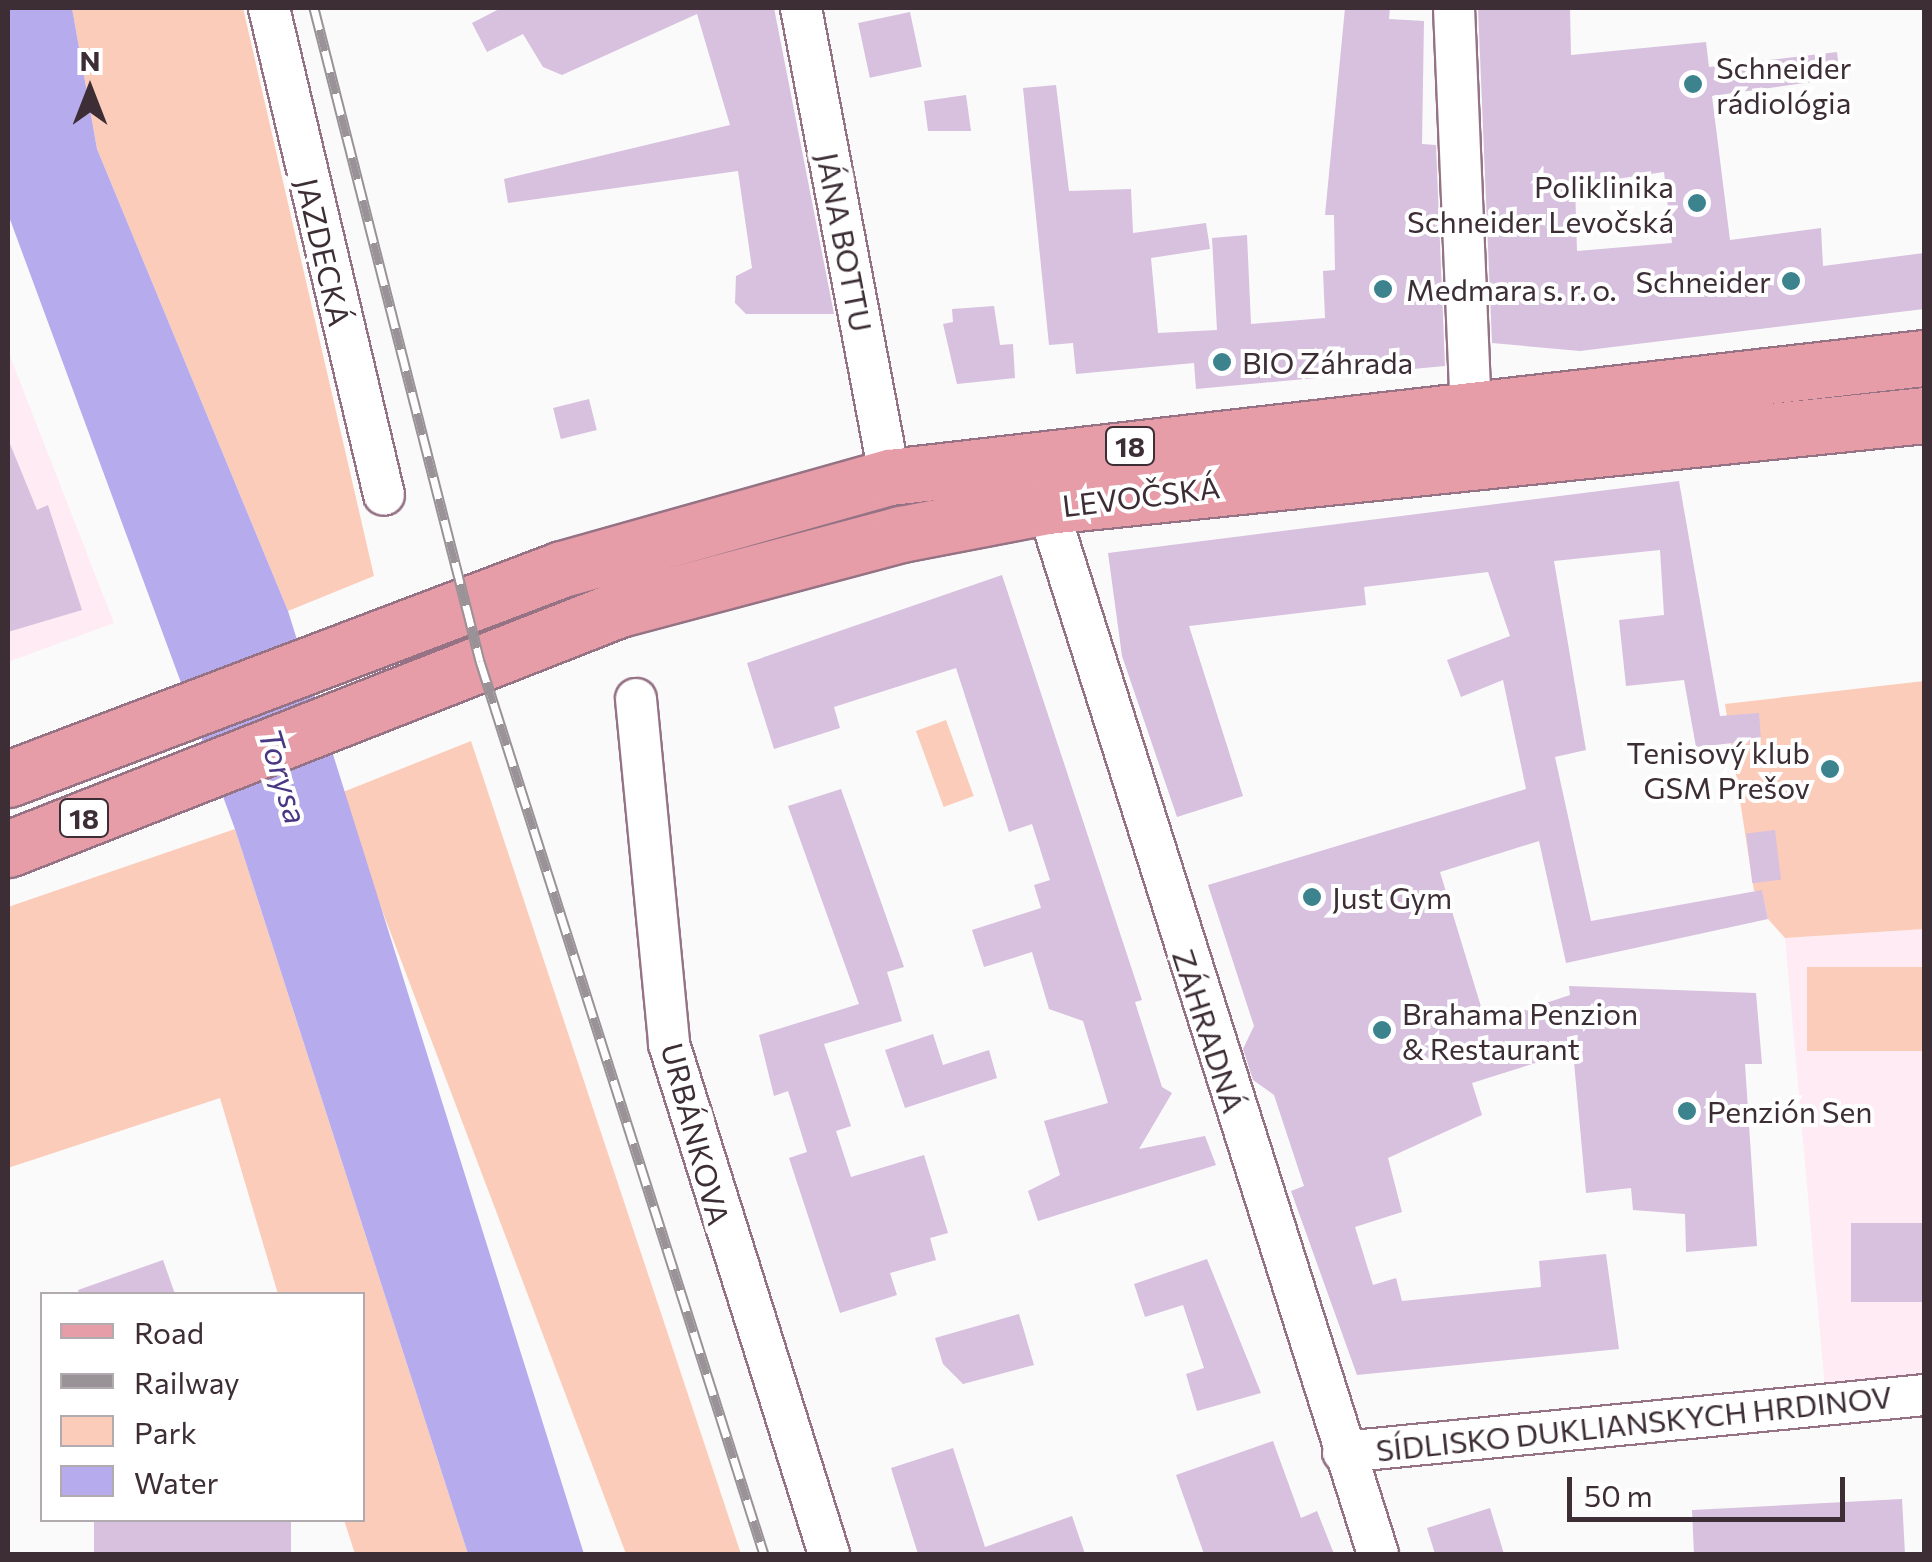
<!DOCTYPE html>
<html>
<head>
<meta charset="utf-8">
<style>
  body { margin:0 }
  #map { position:relative; width:1932px; height:1562px; overflow:hidden; background:#fafafa; font-family:Commissioner,sans-serif }
  div>[style] { position:absolute }
  [style*='--x'] { left:calc(var(--x)*1px); top:calc(var(--y)*1px); width:calc(var(--w)*1px); rotate:calc(var(--a)*1deg) }
  .built>* { inset:0; background:#feebf4 }
  .green>* { inset:0; background:#fcccba; transform-origin:0 0 }
  .water>* { inset:0; background:#b5abed }
  .building>* { inset:0; background:#d8c0df; transform-origin:0 0 }
  .roads { filter:drop-shadow(2px 0 #957385) drop-shadow(-2px 0 #957385) drop-shadow(0 2px #957385) drop-shadow(0 -2px #957385) }
  .minor>* { height:40px; margin:-20px; padding:0 20px; transform-origin:20px; border-radius:20px; background:#fff }
  .primary>* { height:55px; margin:-27.5px; padding:0 27.5px; transform-origin:27.5px; border-radius:27.5px; background:#e79da8 }
  .rail>* { height:11px; margin-top:-5.5px; transform-origin:0; background:repeating-linear-gradient(90deg,#fff 0 22px,#999296 0 44px); box-sizing:border-box; border-block:2px solid #999296 }
  .dots>* { width:28px; height:28px; translate:-50% -50%; box-sizing:border-box; border:5px solid #fff; border-radius:50% }
  span { translate:-50% -50%; white-space:nowrap; text-align:center; line-height:1.15; -webkit-text-stroke:8px #fff; paint-order:stroke }
  .shield-label span { padding:2px 8px; background:#fff; border:2px solid; border-radius:8px; -webkit-text-stroke-width:0 }
  .shield-label { font-size:28px; color:#3d2e36; font-weight:700 }
  .poi-label { font-size:30px; color:#3d2e36 }
  .left { translate:0 -50%; text-align:left }
  .right { translate:-100% -50%; text-align:right }
  .street-label { font-size:30px; color:#3d2e36 }
  .water-label { font-size:32px; color:#493784; font-style:italic }
  .frame { position:absolute; inset:0; border:10px solid #3d2e36; pointer-events:none }
  .legend { position:absolute; left:40px; top:1292px; width:325px; height:230px; box-sizing:border-box; background:#fff; border:2px solid #b1abaf; margin:0; padding:12px 18px; list-style:none; font-size:30px; color:#3d2e36 }
  .legend li { display:flex; align-items:center; gap:20px; height:50px }
  .legend b { width:50px; border:2px solid #b1abaf }
  .north { position:absolute; left:40px; top:40px; width:100px; height:100px; -webkit-text-stroke:8px #fff; paint-order:stroke; rotate:0deg; font-size:28px; font-weight:700; line-height:40px; text-align:center; color:#3d2e36 }
  .north::after { content:''; display:block; margin:auto; width:35px; height:45px; background:#3d2e36; clip-path:polygon(50% 0,100% 100%,50% 72%,0 100%) }
  .scale { position:absolute; left:1567px; top:1477px; width:278px; height:45px; box-sizing:border-box; border:5px solid #3d2e36; border-top:0; padding-left:12px; font-size:30px; line-height:35px; white-space:nowrap; color:#3d2e36; -webkit-text-stroke:8px #fff; paint-order:stroke }
</style>
</head>
<body>
<div id="map">
  <div class="built">
    <i style="clip-path:polygon(8px 351px,114px 623px,8px 662px)"></i>
    <i style="clip-path:polygon(1924px 929px,1924px 1389px,1826px 1400px,1785px 938px)"></i>
  </div>
  <div class="green">
    <i style="clip-path:polygon(72px 8px,243px 8px,374px 576px,288px 611px,97px 149px)"></i>
    <i style="clip-path:polygon(1924px 681px,1924px 929px,1785px 938px,1768px 919px,1762px 891px,1754px 891px,1725px 704px)"></i>
    <i style="left:946px;top:720px;width:81px;height:32px;rotate:70deg"></i>
    <i style="clip-path:polygon(471px 741px,741px 1554px,626px 1554px,338px 794px)"></i>
    <i style="clip-path:polygon(235px 829px,468px 1554px,355px 1554px,344px 1520px,362px 1520px,362px 1294px,278px 1294px,220px 1098px,8px 1168px,8px 907px)"></i>
    <i style="left:1924px;top:967px;width:84px;height:117px;rotate:90deg"></i>
  </div>
  <div class="water">
    <i style="clip-path:polygon(8px 8px,72px 8px,97px 149px,288px 611px,584px 1554px,468px 1554px,235px 829px,8px 214px)"></i>
  </div>
  <div class="building">
    <i style="clip-path:polygon(501px 8px,774px 8px,834px 314px,746px 314px,735px 303px,736px 276px,752px 268px,738px 171px,508px 203px,504px 179px,730px 125px,697px 14px,562px 75px,543px 67px,523px 34px,487px 52px,472px 23px)"></i>
    <i style="clip-path:polygon(1345px 8px,1390px 8px,1389px 19px,1424px 21px,1422px 144px,1436px 145px,1445px 366px,1196px 389px,1194px 363px,1076px 374px,1073px 343px,1049px 345px,1023px 88px,1056px 85px,1069px 191px,1131px 189px,1133px 233px,1206px 223px,1210px 249px,1151px 258px,1158px 333px,1217px 330px,1212px 238px,1247px 235px,1251px 324px,1325px 318px,1323px 271px,1335px 270px,1334px 215px,1325px 215px)"></i>
    <i style="clip-path:polygon(evenodd,1478px 8px,1570px 8px,1571px 55px,1706px 42px,1709px 67px,1837px 52px,1840px 78px,1712px 96px,1730px 240px,1821px 228px,1823px 266px,1924px 253px,1924px 309px,1580px 351px,1492px 343px,1478px 8px,1664px 172px,1672px 243px,1577px 251px,1575px 185px,1664px 172px)"></i>
    <i style="left:910px;top:12px;width:56px;height:53px;rotate:78deg"></i>
    <i style="clip-path:polygon(966px 95px,971px 131px,928px 131px,924px 101px)"></i>
    <i style="clip-path:polygon(994px 306px,1000px 345px,1013px 344px,1015px 378px,957px 384px,943px 324px,953px 322px,952px 309px)"></i>
    <i style="left:589px;top:399px;width:32px;height:37px;rotate:76deg"></i>
    <i style="clip-path:polygon(8px 439px,37px 510px,48px 505px,82px 610px,8px 632px)"></i>
    <i style="clip-path:polygon(1679px 481px,1720px 716px,1759px 713px,1761px 740px,1696px 747px,1684px 680px,1626px 686px,1619px 620px,1664px 615px,1660px 550px,1554px 561px,1586px 750px,1555px 757px,1591px 921px,1762px 890px,1768px 919px,1566px 963px,1539px 841px,1440px 872px,1486px 1023px,1570px 995px,1569px 986px,1756px 993px,1762px 1064px,1745px 1064px,1757px 1246px,1686px 1252px,1685px 1214px,1633px 1210px,1631px 1188px,1586px 1193px,1573px 1051px,1472px 1083px,1482px 1115px,1388px 1158px,1402px 1212px,1355px 1227px,1373px 1285px,1396px 1278px,1402px 1301px,1541px 1287px,1539px 1261px,1606px 1254px,1619px 1349px,1357px 1375px,1291px 1191px,1304px 1186px,1274px 1095px,1253px 1080px,1243px 1049px,1254px 1026px,1208px 885px,1526px 789px,1503px 680px,1461px 697px,1447px 660px,1510px 636px,1488px 572px,1364px 587px,1366px 605px,1189px 626px,1243px 796px,1177px 817px,1122px 656px,1108px 553px)"></i>
    <i style="clip-path:polygon(1002px 575px,1142px 1000px,1135px 1002px,1162px 1087px,1172px 1093px,1139px 1149px,1205px 1136px,1216px 1165px,1038px 1221px,1028px 1191px,1060px 1175px,1044px 1121px,1108px 1103px,1083px 1021px,1049px 1009px,1032px 952px,984px 967px,972px 930px,1041px 908px,1034px 885px,1050px 880px,1032px 824px,1009px 832px,956px 668px,834px 707px,840px 728px,774px 749px,747px 663px)"></i>
    <i style="clip-path:polygon(841px 789px,904px 967px,887px 972px,902px 1021px,824px 1044px,851px 1126px,836px 1131px,851px 1177px,924px 1155px,948px 1233px,930px 1238px,936px 1260px,890px 1273px,897px 1295px,840px 1313px,789px 1158px,807px 1152px,788px 1091px,774px 1096px,759px 1035px,859px 1004px,788px 806px)"></i>
    <i style="left:1775px;top:830px;width:50px;height:29px;rotate:83deg"></i>
    <i style="clip-path:polygon(933px 1034px,943px 1065px,989px 1050px,997px 1078px,905px 1108px,885px 1050px)"></i>
    <i style="left:1924px;top:1223px;width:79px;height:73px;rotate:90deg"></i>
    <i style="clip-path:polygon(1207px 1259px,1261px 1393px,1197px 1411px,1186px 1374px,1204px 1368px,1183px 1305px,1145px 1317px,1134px 1284px)"></i>
    <i style="clip-path:polygon(163px 1260px,175px 1294px,79px 1294px,78px 1290px)"></i>
    <i style="clip-path:polygon(1019px 1314px,1034px 1365px,963px 1384px,943px 1364px,935px 1338px)"></i>
    <i style="clip-path:polygon(1273px 1441px,1301px 1518px,1317px 1511px,1334px 1554px,1204px 1554px,1176px 1475px)"></i>
    <i style="clip-path:polygon(953px 1448px,985px 1547px,1072px 1516px,1085px 1554px,918px 1554px,891px 1468px)"></i>
    <i style="clip-path:polygon(1902px 1499px,1905px 1554px,1694px 1554px,1692px 1510px)"></i>
    <i style="clip-path:polygon(1490px 1508px,1504px 1554px,1435px 1554px,1427px 1528px)"></i>
    <i style="left:94px;top:1520px;width:197px;height:36px"></i>
  </div>
  <div class="roads">
    <div class="minor">
      <i style="--x:269;--y:8;--w:500;--a:76.71"></i>
      <i style="--x:801;--y:8;--w:477;--a:79.3"></i>
      <i style="--x:1454;--y:8;--w:400;--a:87.6"></i>
      <i style="--x:1047;--y:506;--w:1099;--a:72.47"></i>
      <i style="--x:636;--y:699;--w:347;--a:84.5"></i>
      <i style="--x:669;--y:1044;--w:535;--a:72.58"></i>
      <i style="--x:1343;--y:1452;--w:584;--a:-5.6"></i>
    </div>
    <div class="primary">
      <i style="--x:8;--y:779;--w:592;--a:-20.76"></i>
      <i style="--x:562;--y:569;--w:341;--a:-15.7"></i>
      <i style="--x:890;--y:477;--w:1041;--a:-6.57"></i>
      <i style="--x:8;--y:849;--w:656;--a:-21.44"></i>
      <i style="--x:619;--y:609;--w:292;--a:-14.9"></i>
      <i style="--x:901;--y:534;--w:149;--a:-10.9"></i>
      <i style="--x:1047;--y:506;--w:882;--a:-5.92"></i>
    </div>
  </div>
  <div class="rail">
    <i style="--x:314;--y:8;--w:674;--a:75.74"></i>
    <i style="--x:480;--y:661;--w:937;--a:72.36"></i>
  </div>
  <div class="dots">
    <i style="left:1693px;top:84px;background:#3c838d"></i>
    <i style="left:1697px;top:203px;background:#3c838d"></i>
    <i style="left:1791px;top:281px;background:#3c838d"></i>
    <i style="left:1383px;top:289px;background:#3c838d"></i>
    <i style="left:1222px;top:362px;background:#3c838d"></i>
    <i style="left:1830px;top:769px;background:#3c838d"></i>
    <i style="left:1312px;top:897px;background:#3c838d"></i>
    <i style="left:1382px;top:1030px;background:#3c838d"></i>
    <i style="left:1687px;top:1111px;background:#3c838d"></i>
  </div>
  <div class="shield-label">
    <span style="left:1130px;top:446px">18</span>
    <span style="left:84px;top:818px">18</span>
  </div>
  <div class="poi-label">
    <span class="left" style="left:1716px;top:84px">Schneider<br>rádiológia</span>
    <span class="right" style="left:1674px;top:203px">Poliklinika<br>Schneider Levočská</span>
    <span class="right" style="left:1771px;top:281px">Schneider</span>
    <span class="left" style="left:1406px;top:289px">Medmara s. r. o.</span>
    <span class="left" style="left:1242px;top:362px">BIO Záhrada</span>
    <span class="right" style="left:1810px;top:769px">Tenisový klub<br>GSM Prešov</span>
    <span class="left" style="left:1332px;top:897px">Just Gym</span>
    <span class="left" style="left:1402px;top:1030px">Brahama Penzion<br>&amp; Restaurant</span>
    <span class="left" style="left:1707px;top:1111px">Penzión Sen</span>
  </div>
  <div class="street-label">
    <span style="left:845px;top:242px;rotate:79deg">JÁNA BOTTU</span>
    <span style="left:324px;top:252px;rotate:77deg">JAZDECKÁ</span>
    <span style="left:1141px;top:496px;rotate:-7deg">LEVOČSKÁ</span>
    <span style="left:1209px;top:1031px;rotate:72deg">ZÁHRADNÁ</span>
    <span style="left:696px;top:1134px;rotate:75deg">URBÁNKOVA</span>
    <span style="left:1634px;top:1423px;rotate:-6deg">SÍDLISKO DUKLIANSKYCH HRDINOV</span>
  </div>
  <div class="water-label">
    <span style="left:284px;top:776px;rotate:73deg">Torysa</span>
  </div>
  <div class="frame"></div>
  <ul class="legend">
  <li><b style="height:12px;background:#e79da8"></b>Road</li>
  <li><b style="height:12px;background:#999296"></b>Railway</li>
  <li><b style="height:28px;background:#fcccba"></b>Park</li>
  <li><b style="height:28px;background:#b5abed"></b>Water</li>
  </ul>
  <div class="north">N</div>
  <div class="scale">50 m</div>
</div>
</body>
</html>
